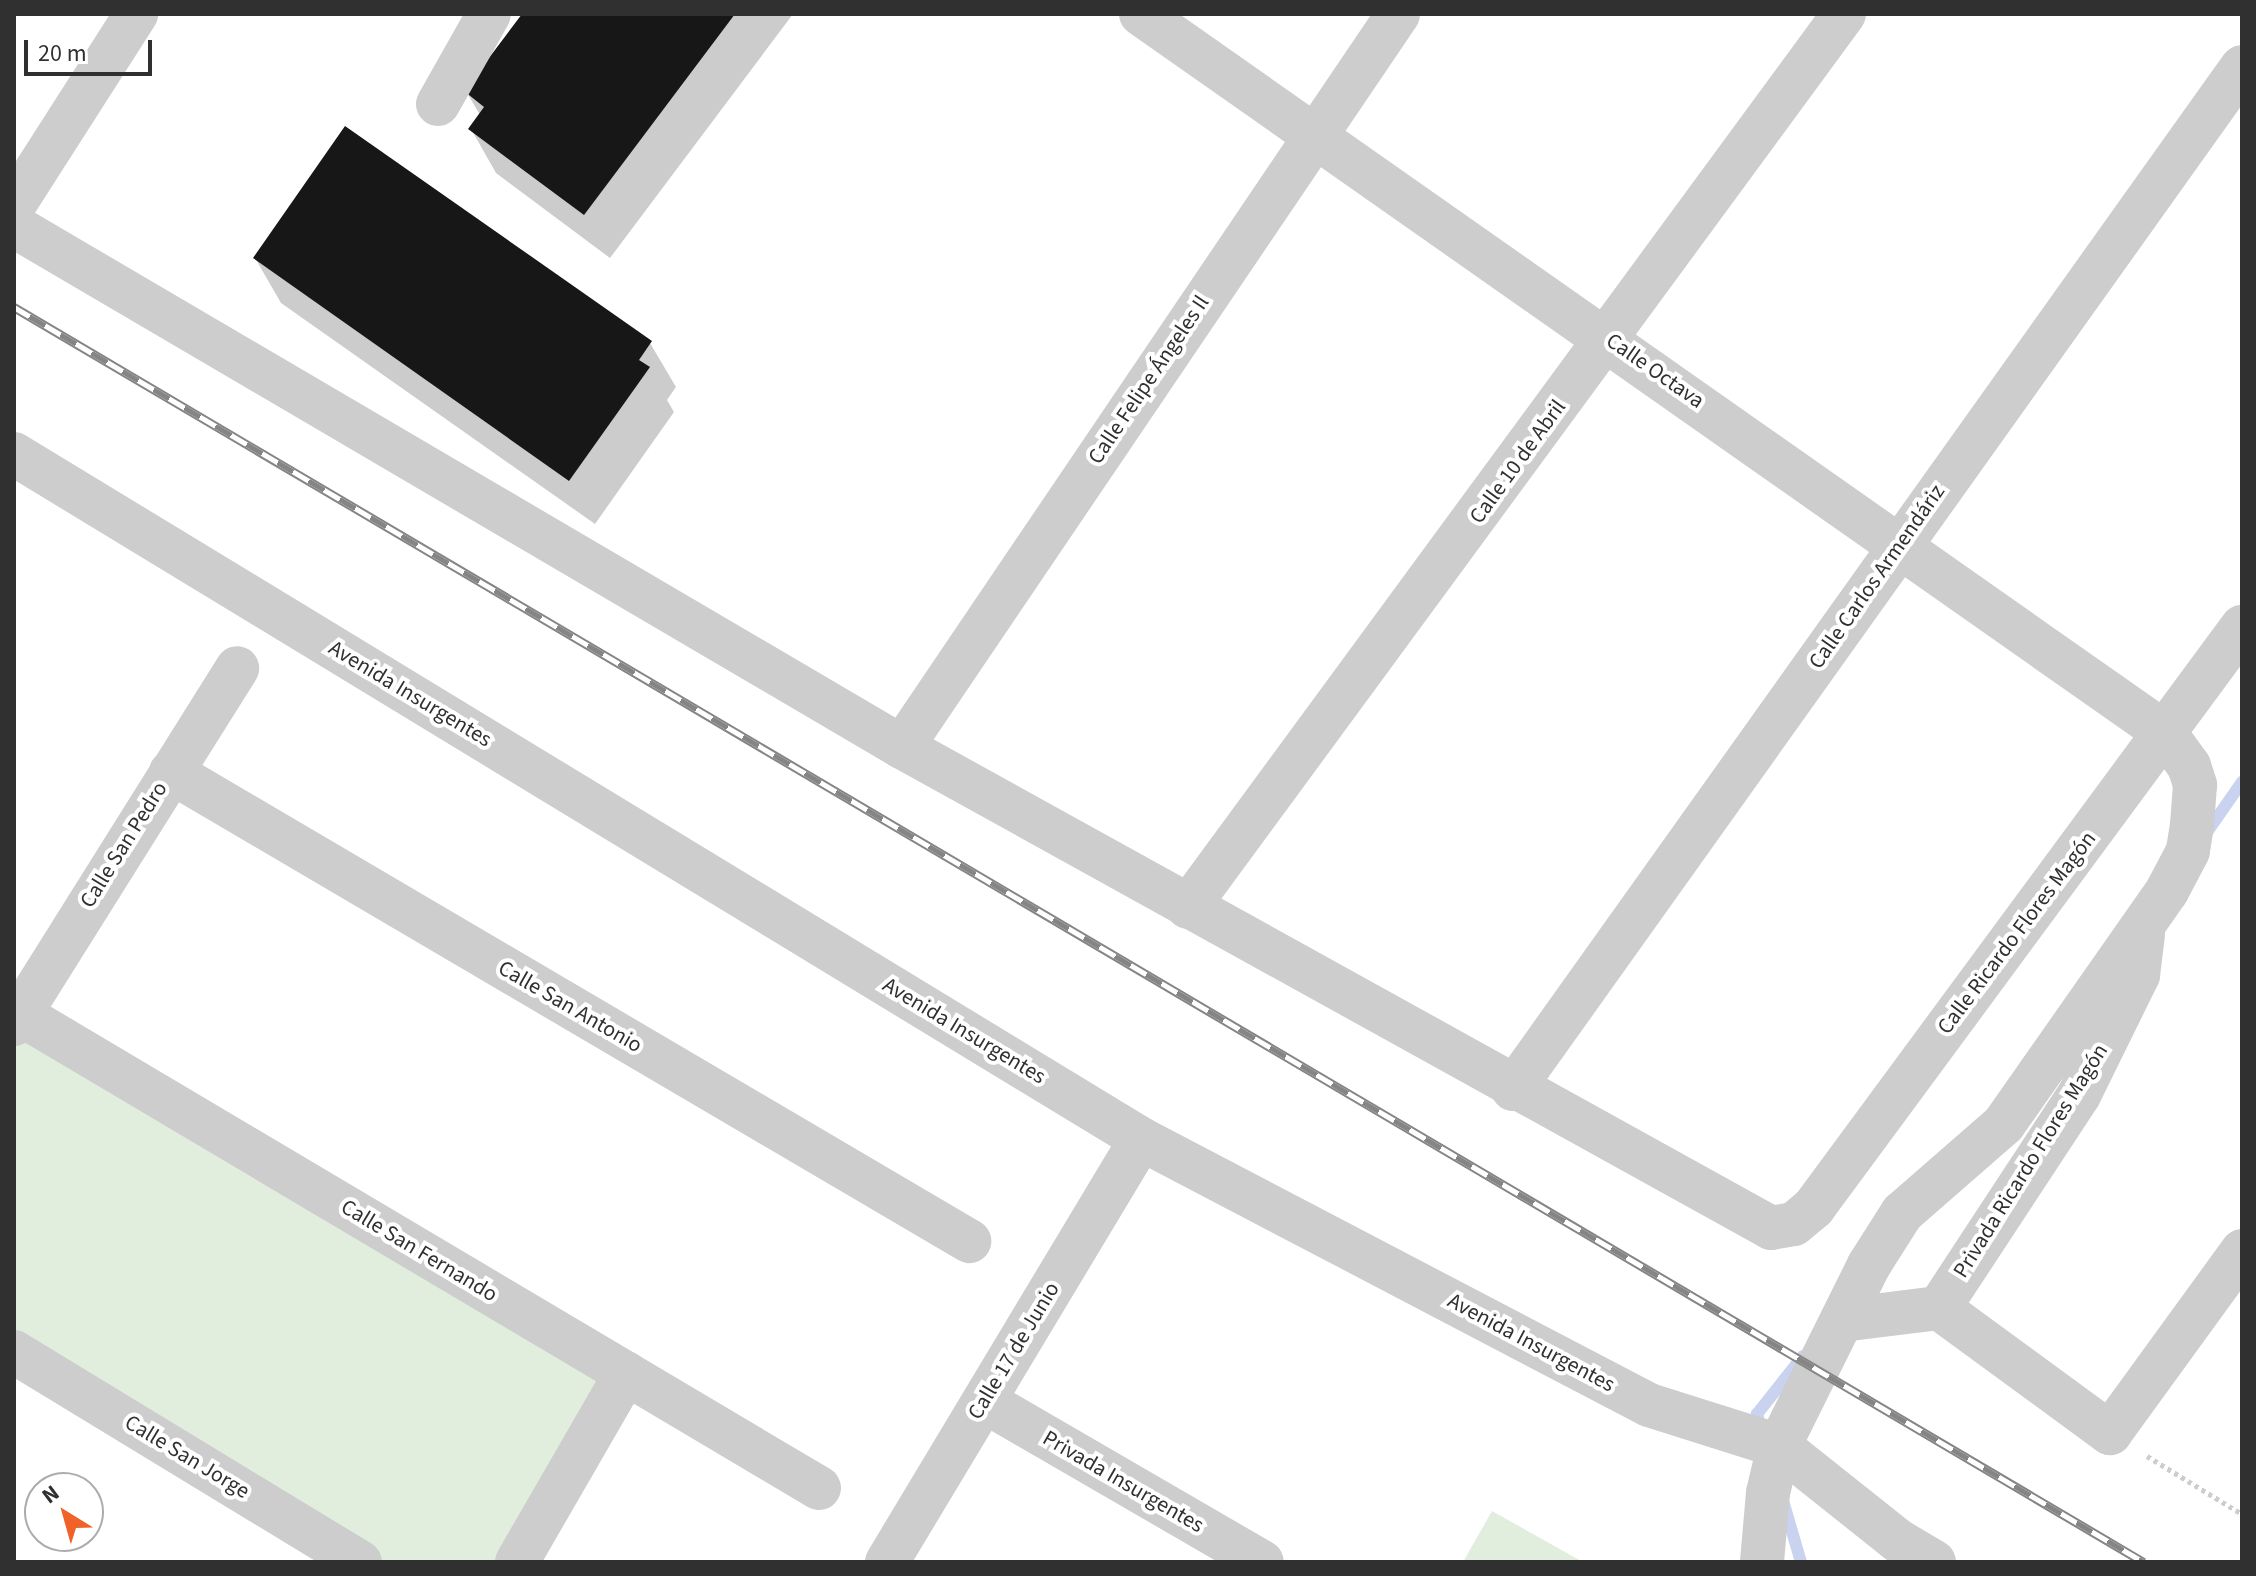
<!DOCTYPE html>
<html>
<head>
<meta charset="utf-8">
<style>
  body { margin:0 }
  #map { position:relative; width:2256px; height:1576px; overflow:hidden; background:#fff; font-family:"Source Sans 3",sans-serif }
  div>[style] { position:absolute }
  [style*='--x'] { left:calc(var(--x)*1px); top:calc(var(--y)*1px); width:calc(var(--w)*1px); rotate:calc(var(--a)*1deg) }
  .green>* { inset:0; background:#e1eede }
  .shadow>* { inset:0; background:#0003 }
  .stream>* { height:12px; margin:-6px; padding:0 6px; transform-origin:6px; border-radius:6px; background:#c9d3ef }
  .building>* { inset:0; background:#171717 }
  .path>* { height:5px; margin-top:-2.5px; transform-origin:0; background:repeating-linear-gradient(90deg,#cdcdcd 0 4px,transparent 0 8px) }
  .minor>* { height:44px; margin:-22px; padding:0 22px; transform-origin:22px; border-radius:22px; background:#cdcdcd }
  .rail>* { height:9px; margin-top:-4.5px; transform-origin:0; background:repeating-linear-gradient(90deg,#fff 0 18px,#858585 0 36px); box-sizing:border-box; border-block:2px solid #858585 }
  span { translate:-50% -50%; white-space:nowrap; text-align:center; line-height:1.15; -webkit-text-stroke:8px #fff; paint-order:stroke }
  .street-label { font-size:22px; color:#303030 }
  .frame { position:absolute; inset:0; border:16px solid #303030; pointer-events:none }
  .north { position:absolute; left:24px; top:1472px; width:80px; height:80px; box-sizing:border-box; background:#fff; border:2px solid #acacac; border-radius:50%; rotate:323deg; font-size:22px; font-weight:700; line-height:32px; text-align:center; color:#303030 }
  .north::after { content:''; display:block; margin:auto; width:28px; height:36px; background:#f16229; clip-path:polygon(50% 0,100% 100%,50% 72%,0 100%) }
  .scale { position:absolute; left:24px; top:40px; width:128px; height:36px; box-sizing:border-box; border:4px solid #303030; border-top:0; padding-left:10px; font-size:24px; line-height:28px; white-space:nowrap; color:#303030; -webkit-text-stroke:6px #fff; paint-order:stroke }
</style>
</head>
<body>
<div id="map">
  <div class="green">
    <i style="clip-path:polygon(14px 1024px,626px 1373px,517px 1562px,360px 1562px,14px 1352px)"></i>
    <i style="clip-path:polygon(1492px 1511px,1583px 1562px,1463px 1562px)"></i>
  </div>
  <div class="shadow">
    <i style="clip-path:polygon(524px 14px,793px 14px,610px 258px,496px 173px,471px 129px,480px 115px,466px 91px)"></i>
    <i style="clip-path:polygon(255px 258px,650px 343px,676px 387px,667px 400px,674px 412px,595px 524px,281px 303px)"></i>
  </div>
  <div class="stream">
    <i style="--x:2205;--y:835;--w:65;--a:-55.1"></i>
    <i style="--x:1761;--y:1429;--w:16;--a:-105"></i>
    <i style="--x:1757;--y:1414;--w:74;--a:-51.6"></i>
    <i style="--x:1784;--y:1504;--w:60;--a:73.7"></i>
  </div>
  <div class="building">
    <i style="clip-path:polygon(522px 14px,735px 14px,584px 215px,468px 129px,484px 107px,464px 91px)"></i>
    <i style="clip-path:polygon(345px 126px,652px 341px,639px 360px,650px 367px,569px 481px,253px 258px)"></i>
  </div>
  <div class="path">
    <i style="--x:2147;--y:1456;--w:111;--a:31.4"></i>
  </div>
  <div class="minor">
    <i style="--x:1141;--y:14;--w:1251;--a:35.07"></i>
    <i style="--x:2165;--y:733;--w:41;--a:54"></i>
    <i style="--x:2189;--y:766;--w:20;--a:72"></i>
    <i style="--x:2195;--y:785;--w:40;--a:94.3"></i>
    <i style="--x:2192;--y:825;--w:26;--a:99"></i>
    <i style="--x:2188;--y:851;--w:45;--a:117.7"></i>
    <i style="--x:2167;--y:891;--w:284;--a:125"></i>
    <i style="--x:2004;--y:1124;--w:135;--a:138.9"></i>
    <i style="--x:1902;--y:1213;--w:62;--a:122.4"></i>
    <i style="--x:1869;--y:1265;--w:202;--a:116.4"></i>
    <i style="--x:1779;--y:1446;--w:48;--a:103.2"></i>
    <i style="--x:1768;--y:1493;--w:69;--a:95"></i>
    <i style="--x:438;--y:104;--w:103;--a:-60.5"></i>
    <i style="--x:14;--y:205;--w:227;--a:-57.4"></i>
    <i style="--x:14;--y:226;--w:1030;--a:30.4"></i>
    <i style="--x:902;--y:747;--w:993;--a:28.96"></i>
    <i style="--x:1771;--y:1228;--w:23;--a:-10"></i>
    <i style="--x:1794;--y:1224;--w:26;--a:-40"></i>
    <i style="--x:1814;--y:1207;--w:721;--a:-53.58"></i>
    <i style="--x:14;--y:454;--w:1319;--a:31.29"></i>
    <i style="--x:1141;--y:1139;--w:573;--a:27.64"></i>
    <i style="--x:1649;--y:1405;--w:136;--a:17.5"></i>
    <i style="--x:1779;--y:1446;--w:151;--a:38.5"></i>
    <i style="--x:1897;--y:1540;--w:43;--a:30.7"></i>
    <i style="--x:902;--y:747;--w:885;--a:-55.91"></i>
    <i style="--x:171;--y:772;--w:926;--a:30.44"></i>
    <i style="--x:1188;--y:907;--w:1108;--a:-53.7"></i>
    <i style="--x:20;--y:1014;--w:929;--a:30.68"></i>
    <i style="--x:14;--y:1024;--w:420;--a:-57.9"></i>
    <i style="--x:1513;--y:1089;--w:1255;--a:-54.5"></i>
    <i style="--x:1939;--y:1308;--w:255;--a:-56.7"></i>
    <i style="--x:2079;--y:1095;--w:134;--a:-63.8"></i>
    <i style="--x:2138;--y:975;--w:41;--a:-83"></i>
    <i style="--x:1842;--y:1320;--w:98;--a:-7.1"></i>
    <i style="--x:1939;--y:1308;--w:212;--a:36.2"></i>
    <i style="--x:2110;--y:1433;--w:225;--a:-54"></i>
    <i style="--x:14;--y:1352;--w:405;--a:31.3"></i>
    <i style="--x:984;--y:1401;--w:321;--a:30.1"></i>
    <i style="--x:517;--y:1562;--w:218;--a:-60"></i>
    <i style="--x:887;--y:1562;--w:493;--a:-59"></i>
  </div>
  <div class="rail">
    <i style="--x:14;--y:307;--w:2472;--a:30.51"></i>
  </div>
  <div class="street-label">
    <span style="left:1655px;top:371px;rotate:35deg">Calle Octava</span>
    <span style="left:1149px;top:380px;rotate:-56deg">Calle Felipe Ángeles Il</span>
    <span style="left:1518px;top:462px;rotate:-54deg">Calle 10 de Abril</span>
    <span style="left:1877px;top:577px;rotate:-55deg">Calle Carlos Armendáriz</span>
    <span style="left:410px;top:694px;rotate:31deg">Avenida Insurgentes</span>
    <span style="left:124px;top:845px;rotate:-58deg">Calle San Pedro</span>
    <span style="left:2017px;top:933px;rotate:-53deg">Calle Ricardo Flores Magón</span>
    <span style="left:570px;top:1007px;rotate:30deg">Calle San Antonio</span>
    <span style="left:964px;top:1031px;rotate:31deg">Avenida Insurgentes</span>
    <span style="left:2031px;top:1161px;rotate:-58deg">Privada Ricardo Flores Magón</span>
    <span style="left:419px;top:1251px;rotate:31deg">Calle San Fernando</span>
    <span style="left:1531px;top:1343px;rotate:28deg">Avenida Insurgentes</span>
    <span style="left:1014px;top:1351px;rotate:-59deg">Calle 17 de Junio</span>
    <span style="left:187px;top:1457px;rotate:31deg">Calle San Jorge</span>
    <span style="left:1123px;top:1482px;rotate:30deg">Privada Insurgentes</span>
  </div>
  <div class="frame"></div>
  <div class="north">N</div>
  <div class="scale">20 m</div>
</div>
</body>
</html>
